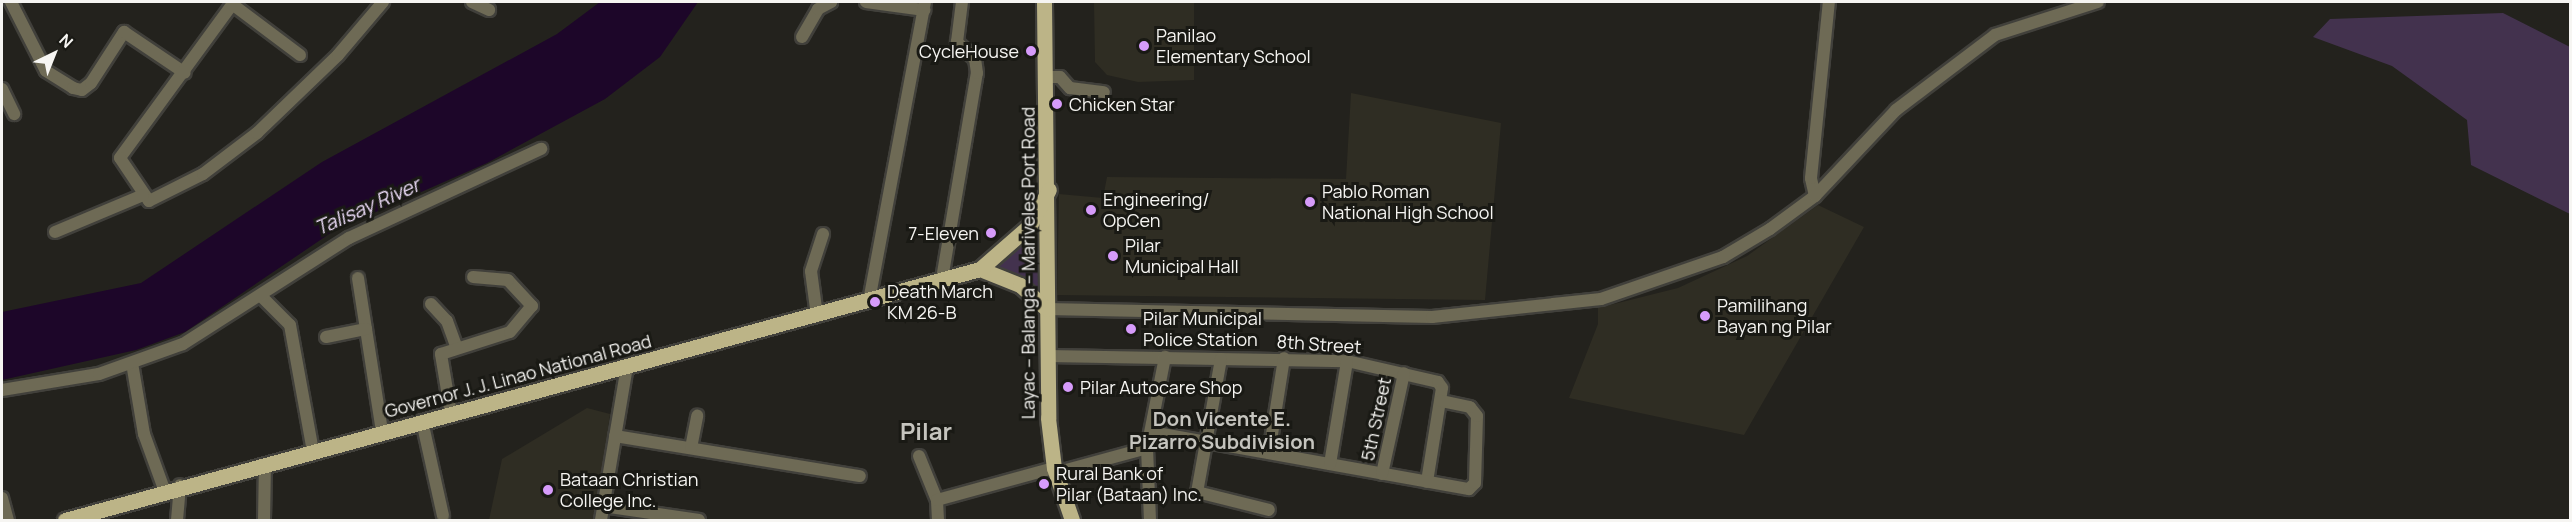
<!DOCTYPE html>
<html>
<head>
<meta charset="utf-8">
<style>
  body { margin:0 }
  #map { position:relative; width:2572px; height:522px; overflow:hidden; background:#23221d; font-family:Manrope,sans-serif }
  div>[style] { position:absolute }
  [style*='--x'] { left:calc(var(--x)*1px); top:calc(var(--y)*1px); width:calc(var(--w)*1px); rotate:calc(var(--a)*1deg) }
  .built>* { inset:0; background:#2f2d23 }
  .green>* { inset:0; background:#43324e }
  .water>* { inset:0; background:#1d0629 }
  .roads { filter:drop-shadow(2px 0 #41403b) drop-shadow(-2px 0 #41403b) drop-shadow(0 2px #41403b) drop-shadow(0 -2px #41403b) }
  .minor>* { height:12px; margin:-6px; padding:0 6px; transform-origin:6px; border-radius:6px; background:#6e6a55 }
  .major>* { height:15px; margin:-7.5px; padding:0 7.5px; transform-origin:7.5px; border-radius:7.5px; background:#bcb487 }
  .dots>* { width:16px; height:16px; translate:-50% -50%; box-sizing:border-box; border:3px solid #191914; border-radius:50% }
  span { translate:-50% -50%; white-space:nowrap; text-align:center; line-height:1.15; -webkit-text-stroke:6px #191914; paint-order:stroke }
  .poi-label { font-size:18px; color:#f6f5f2 }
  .left { translate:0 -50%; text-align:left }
  .right { translate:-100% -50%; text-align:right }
  .street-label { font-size:18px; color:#f6f5f2 }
  .water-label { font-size:20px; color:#ebdbf7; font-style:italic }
  .neighbourhood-label { font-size:20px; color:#c5c4be; font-weight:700 }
  .district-label { font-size:24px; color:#c5c4be; font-weight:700 }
  .frame { position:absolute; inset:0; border:3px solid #f6f5f2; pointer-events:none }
  .north { position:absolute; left:24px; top:24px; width:60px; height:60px; -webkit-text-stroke:4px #191914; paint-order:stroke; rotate:43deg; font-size:16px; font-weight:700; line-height:24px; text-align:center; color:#f6f5f2 }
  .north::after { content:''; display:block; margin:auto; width:21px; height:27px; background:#f6f5f2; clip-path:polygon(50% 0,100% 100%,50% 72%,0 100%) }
</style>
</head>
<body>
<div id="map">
  <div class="built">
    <i style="clip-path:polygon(1094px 2px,1194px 2px,1194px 80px,1138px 82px,1107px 75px,1095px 62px)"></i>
    <i style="clip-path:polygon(1351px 93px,1501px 123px,1485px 300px,1057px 295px,1059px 194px,1103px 198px,1107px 177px,1346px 179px)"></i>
    <i style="clip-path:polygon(1818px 205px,1864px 227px,1744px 435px,1569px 398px,1598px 324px,1598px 308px,1678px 288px,1747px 256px)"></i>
    <i style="clip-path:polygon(587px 408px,610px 414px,596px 520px,489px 520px,502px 459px)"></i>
  </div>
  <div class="green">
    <i style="clip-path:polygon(2503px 13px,2570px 47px,2570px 214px,2471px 165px,2467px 120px,2392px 66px,2313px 37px,2330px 19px)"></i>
    <i style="clip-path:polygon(1033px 230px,1040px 233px,1039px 297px,1014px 274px,989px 268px)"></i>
  </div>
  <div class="water">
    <i style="clip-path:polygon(600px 2px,698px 2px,660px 57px,605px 99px,487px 163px,335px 230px,185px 332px,136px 350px,2px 380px,2px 312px,141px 283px,322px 162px,557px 34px)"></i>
  </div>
  <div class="roads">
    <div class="minor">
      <i style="--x:11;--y:2;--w:77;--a:63.1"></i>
      <i style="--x:46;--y:71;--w:32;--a:32"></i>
      <i style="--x:73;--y:88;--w:9;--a:13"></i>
      <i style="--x:82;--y:90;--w:11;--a:-38"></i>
      <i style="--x:91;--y:83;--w:61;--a:-57.1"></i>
      <i style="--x:124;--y:32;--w:73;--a:33.9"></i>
      <i style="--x:234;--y:2;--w:193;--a:126.2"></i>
      <i style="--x:120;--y:158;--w:52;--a:56"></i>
      <i style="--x:149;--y:201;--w:60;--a:-26.6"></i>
      <i style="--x:203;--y:174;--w:68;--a:-37.2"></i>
      <i style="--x:257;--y:133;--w:112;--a:-43.9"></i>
      <i style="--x:338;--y:55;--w:70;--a:-49.7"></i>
      <i style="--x:472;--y:2;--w:19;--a:25"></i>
      <i style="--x:866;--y:2;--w:59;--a:7.9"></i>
      <i style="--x:232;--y:4;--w:85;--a:36.9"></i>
      <i style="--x:802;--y:37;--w:32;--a:-60"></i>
      <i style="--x:818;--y:9;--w:15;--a:-28"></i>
      <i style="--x:1046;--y:77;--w:14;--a:0"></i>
      <i style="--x:1060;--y:77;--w:15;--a:48"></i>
      <i style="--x:1070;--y:88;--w:34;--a:7"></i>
      <i style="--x:2;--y:89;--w:28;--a:64"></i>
      <i style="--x:1815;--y:196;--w:18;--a:-103"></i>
      <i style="--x:1811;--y:178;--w:177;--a:-84.2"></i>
      <i style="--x:55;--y:232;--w:95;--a:-22.8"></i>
      <i style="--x:358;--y:278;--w:156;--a:81.1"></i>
      <i style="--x:942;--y:279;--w:209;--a:-80.4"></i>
      <i style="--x:977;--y:73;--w:14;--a:-98"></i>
      <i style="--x:975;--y:59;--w:25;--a:-137"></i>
      <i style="--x:957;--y:42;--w:40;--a:-82.9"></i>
      <i style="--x:263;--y:298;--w:38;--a:45"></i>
      <i style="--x:290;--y:325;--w:129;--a:79.7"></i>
      <i style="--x:869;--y:301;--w:304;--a:-79.4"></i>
      <i style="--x:431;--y:304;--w:23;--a:47"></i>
      <i style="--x:447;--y:321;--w:27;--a:70"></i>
      <i style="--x:1047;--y:309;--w:385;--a:1.2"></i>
      <i style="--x:1432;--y:317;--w:170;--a:-6.1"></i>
      <i style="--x:1601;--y:299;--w:129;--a:-19"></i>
      <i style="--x:1723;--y:257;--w:55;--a:-30.8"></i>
      <i style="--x:1770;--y:229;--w:56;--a:-36.3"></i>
      <i style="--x:1815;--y:196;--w:118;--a:-46.7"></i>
      <i style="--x:1896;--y:110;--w:124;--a:-37.1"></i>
      <i style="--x:1995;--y:35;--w:108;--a:-17.8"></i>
      <i style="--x:817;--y:316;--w:45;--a:-97.6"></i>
      <i style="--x:811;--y:271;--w:39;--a:-72"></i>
      <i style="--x:326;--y:337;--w:41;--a:-11.3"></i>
      <i style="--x:1048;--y:356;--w:299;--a:1"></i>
      <i style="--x:1347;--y:361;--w:93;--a:13"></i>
      <i style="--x:1438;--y:382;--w:7;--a:56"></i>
      <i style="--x:1442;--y:388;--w:95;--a:99.1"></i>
      <i style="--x:1221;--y:359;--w:135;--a:100.2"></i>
      <i style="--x:1197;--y:492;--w:74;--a:14"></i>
      <i style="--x:132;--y:363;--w:72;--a:80.4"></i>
      <i style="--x:144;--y:434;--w:59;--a:70"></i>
      <i style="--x:2;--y:390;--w:98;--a:-9.4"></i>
      <i style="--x:99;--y:374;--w:89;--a:-19.7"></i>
      <i style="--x:183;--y:344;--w:197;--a:-32.6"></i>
      <i style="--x:349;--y:238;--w:212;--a:-24.9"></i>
      <i style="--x:451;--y:414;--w:61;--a:-99.5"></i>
      <i style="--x:441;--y:354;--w:72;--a:-17.7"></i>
      <i style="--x:510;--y:332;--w:34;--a:-50"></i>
      <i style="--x:532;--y:306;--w:35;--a:-133"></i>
      <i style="--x:508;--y:280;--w:35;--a:-175"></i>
      <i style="--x:422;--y:421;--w:97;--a:77.5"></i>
      <i style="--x:1151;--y:432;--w:323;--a:10.2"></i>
      <i style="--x:1469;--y:489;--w:8;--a:-45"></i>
      <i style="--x:1475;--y:483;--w:67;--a:-88.3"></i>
      <i style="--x:1477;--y:416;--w:11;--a:-128"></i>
      <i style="--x:1470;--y:407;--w:30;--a:-168"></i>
      <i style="--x:615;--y:436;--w:248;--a:9.3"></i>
      <i style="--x:691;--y:448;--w:33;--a:-79"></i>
      <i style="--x:1269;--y:453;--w:96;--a:-81"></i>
      <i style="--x:919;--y:456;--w:48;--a:67.8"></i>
      <i style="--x:1330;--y:464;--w:104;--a:-80.6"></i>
      <i style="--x:1055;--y:473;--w:95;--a:-15.2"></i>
      <i style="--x:1382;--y:474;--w:103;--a:-77.7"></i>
      <i style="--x:2;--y:498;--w:23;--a:75"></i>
      <i style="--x:603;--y:506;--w:97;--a:8.3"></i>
      <i style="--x:177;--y:520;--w:35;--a:-85"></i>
      <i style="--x:264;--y:520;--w:55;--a:-89"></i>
      <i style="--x:601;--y:520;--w:155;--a:-80.4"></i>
      <i style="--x:938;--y:520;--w:20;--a:-93"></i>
      <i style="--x:937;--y:500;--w:121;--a:-15.3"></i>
      <i style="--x:1150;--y:520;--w:72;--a:-92.4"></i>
      <i style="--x:1147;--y:448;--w:93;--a:-78.8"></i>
    </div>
    <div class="major">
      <i style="--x:1044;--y:2;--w:416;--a:89.4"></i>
      <i style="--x:1048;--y:418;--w:50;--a:83.2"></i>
      <i style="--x:1054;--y:468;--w:55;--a:70.9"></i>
      <i style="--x:980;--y:269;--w:43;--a:21.8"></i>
      <i style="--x:1020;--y:285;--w:36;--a:42"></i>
      <i style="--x:65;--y:520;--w:949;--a:-15.34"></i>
      <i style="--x:980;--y:269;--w:67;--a:-41.3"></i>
      <i style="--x:1030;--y:225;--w:40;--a:-62"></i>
    </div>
  </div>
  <div class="dots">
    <i style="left:1144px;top:46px;background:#d69bfa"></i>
    <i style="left:1031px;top:51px;background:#d69bfa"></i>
    <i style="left:1057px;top:104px;background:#d69bfa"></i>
    <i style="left:1310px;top:202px;background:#d69bfa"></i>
    <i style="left:1091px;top:210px;background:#d69bfa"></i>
    <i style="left:991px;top:233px;background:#d69bfa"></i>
    <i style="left:1113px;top:256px;background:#d69bfa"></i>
    <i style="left:875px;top:302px;background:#d69bfa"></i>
    <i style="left:1705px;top:316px;background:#d69bfa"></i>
    <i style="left:1131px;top:329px;background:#d69bfa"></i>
    <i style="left:1068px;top:387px;background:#d69bfa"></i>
    <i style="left:1044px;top:484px;background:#d69bfa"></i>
    <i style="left:548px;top:490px;background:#d69bfa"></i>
  </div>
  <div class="poi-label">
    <span class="left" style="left:1156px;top:46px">Panilao<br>Elementary School</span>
    <span class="right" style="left:1019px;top:51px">CycleHouse</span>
    <span class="left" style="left:1069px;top:104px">Chicken Star</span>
    <span class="left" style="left:1322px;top:202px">Pablo Roman<br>National High School</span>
    <span class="left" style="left:1103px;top:210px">Engineering/<br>OpCen</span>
    <span class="right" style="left:979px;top:233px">7-Eleven</span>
    <span class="left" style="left:1125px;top:256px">Pilar<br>Municipal Hall</span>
    <span class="left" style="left:887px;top:302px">Death March<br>KM 26-B</span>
    <span class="left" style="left:1717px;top:316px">Pamilihang<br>Bayan ng Pilar</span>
    <span class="left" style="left:1143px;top:329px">Pilar Municipal<br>Police Station</span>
    <span class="left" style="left:1080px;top:387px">Pilar Autocare Shop</span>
    <span class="left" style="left:1056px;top:484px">Rural Bank of<br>Pilar (Bataan) Inc.</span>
    <span class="left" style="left:560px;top:490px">Bataan Christian<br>College Inc.</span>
  </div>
  <div class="street-label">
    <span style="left:1028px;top:263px;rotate:-90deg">Layac – Balanga – Mariveles Port Road</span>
    <span style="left:1319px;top:344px;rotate:4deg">8th Street</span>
    <span style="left:518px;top:376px;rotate:-15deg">Governor J. J. Linao National Road</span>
    <span style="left:1376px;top:419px;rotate:-78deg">5th Street</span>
  </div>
  <div class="water-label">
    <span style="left:367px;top:206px;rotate:-24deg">Talisay River</span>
  </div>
  <div class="neighbourhood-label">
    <span style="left:1222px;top:430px">Don Vicente E.<br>Pizarro Subdivision</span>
  </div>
  <div class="district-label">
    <span style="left:926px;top:431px">Pilar</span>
  </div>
  <div class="frame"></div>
  <div class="north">N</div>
</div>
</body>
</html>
